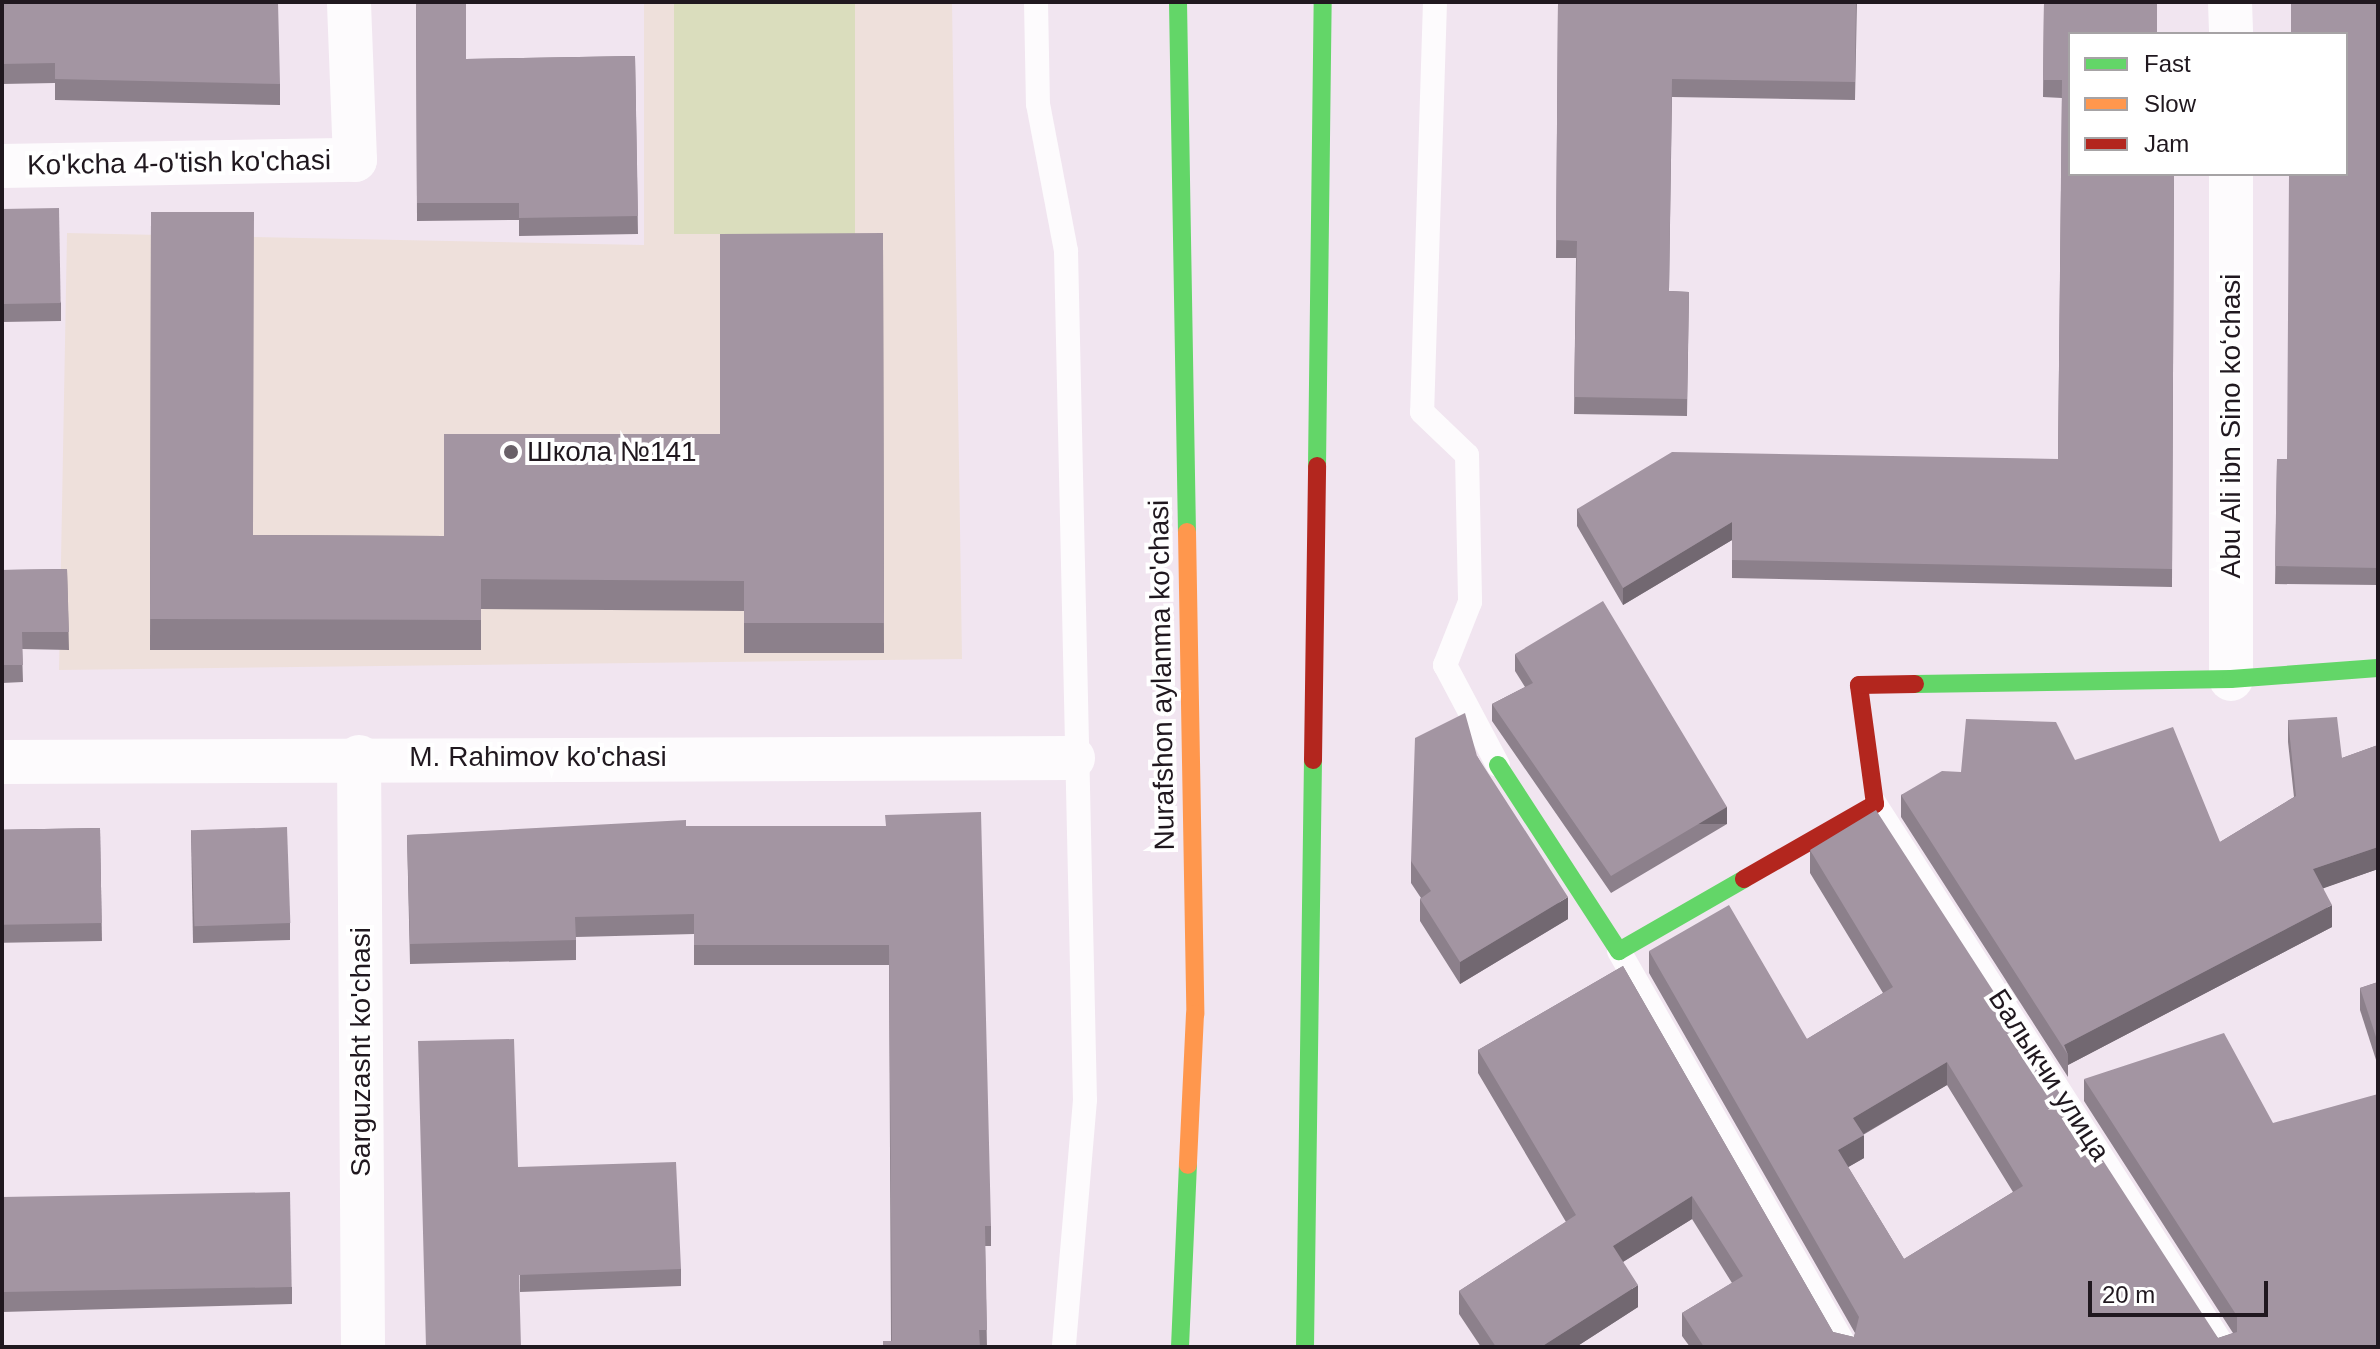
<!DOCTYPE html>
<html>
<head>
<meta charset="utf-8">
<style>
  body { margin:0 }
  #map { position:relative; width:2380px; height:1349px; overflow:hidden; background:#f1e5f0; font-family:Arial,sans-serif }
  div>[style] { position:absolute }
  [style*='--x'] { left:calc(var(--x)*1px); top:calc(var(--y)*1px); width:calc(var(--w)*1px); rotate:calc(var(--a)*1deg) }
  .education>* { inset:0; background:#eee0db }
  .green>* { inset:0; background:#daddbd; transform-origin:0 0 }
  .lane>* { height:24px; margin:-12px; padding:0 12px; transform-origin:12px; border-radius:12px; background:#fdfbfd }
  .street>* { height:44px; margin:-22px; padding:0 22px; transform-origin:22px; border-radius:22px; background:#fdfbfd }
  .fast>* { height:18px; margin:-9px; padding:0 9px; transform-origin:9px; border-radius:9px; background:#63d668 }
  .slow>* { height:18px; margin:-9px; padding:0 9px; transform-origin:9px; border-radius:9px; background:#ff974d }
  .jam>* { height:18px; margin:-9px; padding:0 9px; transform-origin:9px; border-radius:9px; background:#b3261e }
  .wall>* { inset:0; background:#8c808b; transform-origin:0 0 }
  .shaded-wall>* { inset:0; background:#726871; transform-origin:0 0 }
  .building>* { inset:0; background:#a395a2; transform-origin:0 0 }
  .dots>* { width:22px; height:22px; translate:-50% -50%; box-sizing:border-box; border:4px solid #fff; border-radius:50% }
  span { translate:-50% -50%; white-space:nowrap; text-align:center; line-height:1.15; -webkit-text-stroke:8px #fff; paint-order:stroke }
  .street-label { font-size:28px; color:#20181f }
  .poi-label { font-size:28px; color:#20181f }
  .left { translate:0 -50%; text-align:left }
  .frame { position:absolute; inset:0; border:4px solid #20181f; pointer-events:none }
  .legend { position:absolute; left:2068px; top:32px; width:280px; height:144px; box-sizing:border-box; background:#fff; border:2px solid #a6a3a5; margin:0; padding:10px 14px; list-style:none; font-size:24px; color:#20181f }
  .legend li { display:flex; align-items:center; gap:16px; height:40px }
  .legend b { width:40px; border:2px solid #a6a3a5 }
  .scale { position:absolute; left:2088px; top:1281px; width:180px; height:36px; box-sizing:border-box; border:4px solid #20181f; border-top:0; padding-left:10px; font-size:24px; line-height:28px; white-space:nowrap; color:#20181f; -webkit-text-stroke:6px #fff; paint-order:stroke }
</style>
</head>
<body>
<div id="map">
  <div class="education">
    <i style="clip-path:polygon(644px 2px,952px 2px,962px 659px,59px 670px,67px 233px,644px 245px)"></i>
  </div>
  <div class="green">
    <i style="left:674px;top:2px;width:181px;height:232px"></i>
  </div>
  <div class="lane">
    <i style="--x:1036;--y:2;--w:102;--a:88.9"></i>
    <i style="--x:1038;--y:104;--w:150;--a:79.2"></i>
    <i style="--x:1066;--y:251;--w:849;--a:88.72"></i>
    <i style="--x:1085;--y:1100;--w:248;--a:94.9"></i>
    <i style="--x:1435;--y:2;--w:410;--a:91.8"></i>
    <i style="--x:1422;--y:412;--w:62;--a:43.7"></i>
    <i style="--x:1467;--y:455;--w:147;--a:88.8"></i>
    <i style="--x:1470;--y:602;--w:68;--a:111.6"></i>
    <i style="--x:1445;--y:665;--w:113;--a:62.1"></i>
    <i style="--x:1875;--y:804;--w:645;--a:57.27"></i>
    <i style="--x:1619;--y:951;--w:456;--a:60.2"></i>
  </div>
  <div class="street">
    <i style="--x:2230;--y:2;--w:32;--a:88"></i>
    <i style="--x:2;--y:166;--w:353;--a:-1"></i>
    <i style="--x:355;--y:160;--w:158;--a:-92.2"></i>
    <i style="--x:2231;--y:174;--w:505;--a:90"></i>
    <i style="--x:359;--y:757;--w:590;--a:89.61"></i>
    <i style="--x:2;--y:762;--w:1071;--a:-0.21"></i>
  </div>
  <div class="fast">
    <i style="--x:1178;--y:2;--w:530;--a:89.03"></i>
    <i style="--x:1317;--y:466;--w:464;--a:-89.3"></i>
    <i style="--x:1915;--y:684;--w:316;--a:-0.9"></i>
    <i style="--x:2231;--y:679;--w:147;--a:-4.3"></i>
    <i style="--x:1498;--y:765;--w:222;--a:57"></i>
    <i style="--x:1619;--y:951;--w:144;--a:-29.9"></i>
    <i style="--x:1180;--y:1347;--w:182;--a:-87.5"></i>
    <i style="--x:1305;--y:1347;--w:587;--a:-89.22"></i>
  </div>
  <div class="slow">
    <i style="--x:1187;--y:532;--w:482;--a:89"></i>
    <i style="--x:1195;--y:1014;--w:151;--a:92.7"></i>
  </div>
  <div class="jam">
    <i style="--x:1313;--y:760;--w:294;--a:-89.2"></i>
    <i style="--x:1744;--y:879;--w:151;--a:-29.8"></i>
    <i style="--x:1875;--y:804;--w:120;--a:-97.7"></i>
    <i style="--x:1859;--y:685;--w:56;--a:-1"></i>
  </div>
  <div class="wall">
    <i style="clip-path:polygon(2px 2px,280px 84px,280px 105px,55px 100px,55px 83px,2px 84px)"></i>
    <i style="clip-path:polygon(416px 2px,466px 59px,635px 56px,638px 234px,519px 236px,519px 220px,417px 221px)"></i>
    <i style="clip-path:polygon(1558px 2px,1857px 2px,1855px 100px,1672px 97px,1669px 291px,1689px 292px,1687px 416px,1574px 414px,1576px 258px,1556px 258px)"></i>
    <i style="clip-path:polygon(2044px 2px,2070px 34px,2174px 174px,2172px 587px,1732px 578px,1732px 540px,1623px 605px,1577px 526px,1577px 509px,2058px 459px,2062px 98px,2043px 97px)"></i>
    <i style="clip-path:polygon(2378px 2px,2378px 585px,2275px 584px,2277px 459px,2287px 459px)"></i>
    <i style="clip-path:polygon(2px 209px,61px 303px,61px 321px,2px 322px)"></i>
    <i style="clip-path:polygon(151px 212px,253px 535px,444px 536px,720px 434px,883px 233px,884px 653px,744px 653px,744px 611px,481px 609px,481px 650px,150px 650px)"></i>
    <i style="clip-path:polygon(67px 569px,69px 650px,22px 649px,23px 682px,2px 683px,2px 570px)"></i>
    <i style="clip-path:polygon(1515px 654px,1727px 824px,1611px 893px,1492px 721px,1492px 704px,1525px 687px,1515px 671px)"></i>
    <i style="clip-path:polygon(2288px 720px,2342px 758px,2378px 745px,2378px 869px,2323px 888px,2332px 927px,2068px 1065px,2068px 1077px,1901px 817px,1901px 795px,1961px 772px,2075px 760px,2220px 842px,2294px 797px,2288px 742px)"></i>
    <i style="clip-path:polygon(1477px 756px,1568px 919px,1460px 984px,1420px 921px,1420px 899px,1421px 898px,1411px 883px,1411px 861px)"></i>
    <i style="clip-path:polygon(686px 826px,885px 826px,991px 1226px,991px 1246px,985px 1246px,987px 1347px,883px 1347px,891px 1341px,889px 965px,694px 965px,694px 934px,576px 937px,576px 960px,410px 964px,407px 835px)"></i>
    <i style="left:100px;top:828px;width:113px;height:98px;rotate:89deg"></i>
    <i style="clip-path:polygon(191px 830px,290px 923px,290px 940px,193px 943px)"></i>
    <i style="clip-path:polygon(evenodd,1810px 850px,2218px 1338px,2233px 1333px,2084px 1101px,2084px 1079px,2378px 1347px,1690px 1347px,1682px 1336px,1682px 1313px,1732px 1283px,1692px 1219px,1623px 1262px,1638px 1307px,1576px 1347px,1481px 1347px,1459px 1314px,1459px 1291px,1566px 1222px,1478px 1073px,1478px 1050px,1623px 966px,1833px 1332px,1854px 1337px,1855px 1333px,1649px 973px,1649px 951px,1807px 1039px,1883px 993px,1810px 873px,1810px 850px,1947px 1085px,2013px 1192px,1904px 1259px,1848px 1167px,1864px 1158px,1863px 1135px,1947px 1085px)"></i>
    <i style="clip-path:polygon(2378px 982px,2378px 1066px,2360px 1010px,2360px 988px)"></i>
    <i style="clip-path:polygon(518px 1167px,681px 1269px,681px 1286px,520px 1292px)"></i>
    <i style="clip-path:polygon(2px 1199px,292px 1287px,292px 1304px,2px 1312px)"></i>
  </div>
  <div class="shaded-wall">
    <i style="clip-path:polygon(1732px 522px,1732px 540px,1623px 605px,1623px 588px)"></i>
    <i style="left:1727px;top:807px;width:17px;height:135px;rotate:90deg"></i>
    <i style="clip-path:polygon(2378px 847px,2378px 869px,2313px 892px,2313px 869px)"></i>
    <i style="clip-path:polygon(1568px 897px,1568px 919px,1460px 984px,1460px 962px)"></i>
    <i style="clip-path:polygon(2332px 905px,2332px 927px,2068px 1065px,2068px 1055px,2064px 1045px)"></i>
    <i style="clip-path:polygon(1947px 1062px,1947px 1085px,1853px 1140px,1853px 1118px)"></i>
    <i style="clip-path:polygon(1864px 1135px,1864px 1158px,1838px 1173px,1838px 1150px)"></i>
    <i style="clip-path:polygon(1692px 1196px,1692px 1219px,1613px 1268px,1613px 1246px)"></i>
    <i style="clip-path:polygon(1638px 1285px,1638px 1307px,1576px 1347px,1541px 1347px)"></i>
  </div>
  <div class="building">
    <i style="clip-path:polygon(2px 2px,278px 2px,280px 84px,55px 79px,55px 63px,2px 64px)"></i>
    <i style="clip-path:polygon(416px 2px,466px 2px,466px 59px,635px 56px,638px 216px,519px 218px,519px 203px,417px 203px)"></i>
    <i style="clip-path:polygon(1558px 2px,1856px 2px,1855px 82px,1672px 79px,1669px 291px,1689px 292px,1687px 399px,1574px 397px,1577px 241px,1556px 240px)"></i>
    <i style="clip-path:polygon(2044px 2px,2157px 2px,2157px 34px,2070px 34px,2070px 174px,2174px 174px,2172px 569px,1732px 560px,1732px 522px,1623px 588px,1577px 509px,1672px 452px,2058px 459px,2062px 80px,2043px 80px)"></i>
    <i style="clip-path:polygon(2291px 2px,2378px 2px,2378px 568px,2275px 566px,2277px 459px,2287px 459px,2289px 174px,2346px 174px,2346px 34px,2291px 34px)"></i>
    <i style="left:59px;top:208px;width:95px;height:57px;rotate:89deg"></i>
    <i style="clip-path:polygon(151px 212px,254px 212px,253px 535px,444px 536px,444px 434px,720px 434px,720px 234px,883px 233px,884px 623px,744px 623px,744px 581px,481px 579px,481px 620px,150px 619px)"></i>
    <i style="clip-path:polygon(67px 569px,69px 632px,22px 632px,23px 665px,2px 665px,2px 570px)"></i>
    <i style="clip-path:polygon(1603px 601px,1727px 807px,1611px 876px,1492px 704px,1533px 683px,1515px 654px)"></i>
    <i style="clip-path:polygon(1465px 713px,1477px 756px,1568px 897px,1460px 962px,1420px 899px,1431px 891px,1411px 861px,1415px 738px)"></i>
    <i style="clip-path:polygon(2337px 717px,2342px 758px,2378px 745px,2378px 847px,2313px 869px,2332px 905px,2064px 1045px,2068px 1055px,1901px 795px,1942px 771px,1961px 772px,1966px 719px,2056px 722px,2075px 760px,2173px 727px,2220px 842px,2296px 796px,2288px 720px)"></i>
    <i style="clip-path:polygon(evenodd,1876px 810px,2218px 1338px,2237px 1332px,2237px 1316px,2084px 1079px,2224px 1033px,2273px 1123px,2378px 1094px,2378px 1347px,1704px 1347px,1682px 1313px,1743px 1276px,1692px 1196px,1613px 1246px,1638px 1285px,1541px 1347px,1496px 1347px,1459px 1291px,1576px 1215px,1478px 1050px,1623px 966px,1833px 1332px,1854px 1337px,1859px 1317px,1649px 951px,1729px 905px,1807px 1039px,1893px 987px,1810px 850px,1876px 810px,1947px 1062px,2023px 1186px,1904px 1259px,1838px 1150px,1864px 1135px,1853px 1118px,1947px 1062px)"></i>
    <i style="clip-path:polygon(981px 812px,991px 1226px,985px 1226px,987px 1330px,979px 1330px,980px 1347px,883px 1347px,883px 1341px,892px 1341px,889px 945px,694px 945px,694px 914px,575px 917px,576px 940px,410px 944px,407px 835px,686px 820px,686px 826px,886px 826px,885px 815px)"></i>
    <i style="left:287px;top:827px;width:96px;height:96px;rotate:88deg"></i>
    <i style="left:100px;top:828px;width:95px;height:98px;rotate:89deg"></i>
    <i style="clip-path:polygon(2378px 982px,2378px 1043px,2360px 988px)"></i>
    <i style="clip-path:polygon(514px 1039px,518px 1167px,676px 1162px,681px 1269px,519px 1275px,521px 1347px,426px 1347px,418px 1041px)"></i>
    <i style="left:290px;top:1192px;width:95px;height:288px;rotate:89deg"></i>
  </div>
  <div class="dots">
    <i style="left:511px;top:452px;background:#696068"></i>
  </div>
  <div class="street-label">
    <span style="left:179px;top:163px;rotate:-1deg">Ko'kcha 4-o'tish ko'chasi</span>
    <span style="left:2231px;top:426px;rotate:-90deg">Abu Ali ibn Sino koʻchasi</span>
    <span style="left:1162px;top:675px;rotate:-91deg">Nurafshon aylanma ko'chasi</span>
    <span style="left:538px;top:757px">M. Rahimov ko'chasi</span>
    <span style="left:361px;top:1052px;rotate:-90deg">Sarguzasht ko'chasi</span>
    <span style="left:2049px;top:1075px;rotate:57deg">Балыкчи улица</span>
  </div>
  <div class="poi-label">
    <span class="left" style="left:527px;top:452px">Школа №141</span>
  </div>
  <div class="frame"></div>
  <ul class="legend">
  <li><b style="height:10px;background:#63d668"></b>Fast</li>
  <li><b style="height:10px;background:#ff974d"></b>Slow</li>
  <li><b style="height:10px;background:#b3261e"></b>Jam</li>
  </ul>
  <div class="scale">20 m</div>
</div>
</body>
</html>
